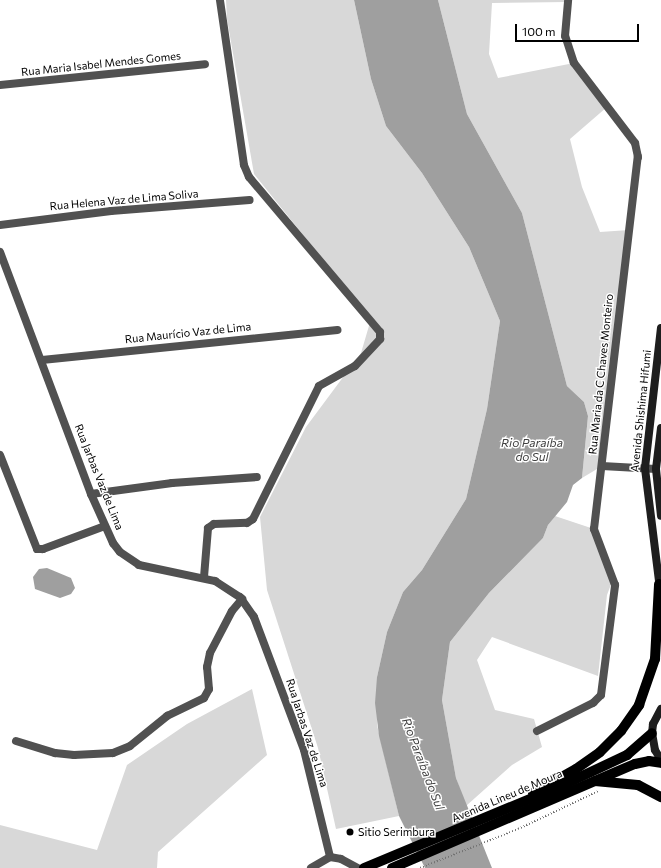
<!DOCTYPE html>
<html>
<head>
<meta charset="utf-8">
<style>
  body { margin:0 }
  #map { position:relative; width:661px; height:868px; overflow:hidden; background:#fff; font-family:Commissioner,sans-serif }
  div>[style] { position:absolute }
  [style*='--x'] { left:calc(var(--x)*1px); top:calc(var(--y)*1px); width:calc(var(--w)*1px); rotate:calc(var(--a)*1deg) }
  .green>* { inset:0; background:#d8d8d8 }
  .water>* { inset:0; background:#9f9f9f }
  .path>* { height:1.5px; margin-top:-0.75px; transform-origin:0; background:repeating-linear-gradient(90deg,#737373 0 1px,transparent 0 3px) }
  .street>* { height:8px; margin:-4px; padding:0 4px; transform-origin:4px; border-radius:4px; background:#515151 }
  .secondary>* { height:8px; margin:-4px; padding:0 4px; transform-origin:4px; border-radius:4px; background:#1e1e1e }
  .primary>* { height:10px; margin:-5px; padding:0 5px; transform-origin:5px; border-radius:5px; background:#000 }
  .dots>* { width:11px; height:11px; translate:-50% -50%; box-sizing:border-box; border:2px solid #fff; border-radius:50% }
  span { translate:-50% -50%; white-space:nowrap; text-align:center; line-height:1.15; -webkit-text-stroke:3px #fff; paint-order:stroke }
  .street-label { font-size:11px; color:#000 }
  .poi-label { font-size:11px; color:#000 }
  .left { translate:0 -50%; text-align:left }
  .water-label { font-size:12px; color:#404040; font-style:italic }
  .scale { position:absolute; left:515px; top:24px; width:124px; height:18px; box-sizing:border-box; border:2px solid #000; border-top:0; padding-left:5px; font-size:12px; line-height:14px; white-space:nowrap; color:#000; -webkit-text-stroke:3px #fff; paint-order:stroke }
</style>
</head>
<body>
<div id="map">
  <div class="green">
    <i style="clip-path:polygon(226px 0,354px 0,371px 79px,386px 126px,422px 173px,469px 247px,500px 321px,487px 409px,466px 499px,422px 570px,403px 592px,387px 632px,377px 677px,377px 725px,399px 816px,336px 829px,318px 748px,267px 590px,260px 517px,306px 427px,361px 353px,371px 319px,254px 174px,227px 19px)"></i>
    <i style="clip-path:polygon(438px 0,568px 0,567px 2px,492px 3px,489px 54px,498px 78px,574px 63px,607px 107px,570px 139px,582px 187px,600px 232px,629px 230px,602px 466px,582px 478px,588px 416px,584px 402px,567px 386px,522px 213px,467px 114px)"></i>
    <i style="clip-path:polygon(555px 516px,594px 529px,613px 579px,607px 595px,598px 676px,492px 637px,477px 660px,495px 710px,534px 719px,542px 747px,512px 765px,466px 806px,456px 778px,442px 700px,450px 642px,489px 593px,543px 538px,548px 525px)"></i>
    <i style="clip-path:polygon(252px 689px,267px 755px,158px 852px,157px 868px,0 868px,0 825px,97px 850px,127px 765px,187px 724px)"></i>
  </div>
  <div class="water">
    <i style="clip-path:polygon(354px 0,438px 0,467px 114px,522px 213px,567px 386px,584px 402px,588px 416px,582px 478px,573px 485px,567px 502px,548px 525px,543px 538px,489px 593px,450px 642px,442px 700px,456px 778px,492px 868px,425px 868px,399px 816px,379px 736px,375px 703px,377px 677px,387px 632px,403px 592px,422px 570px,466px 499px,487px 409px,500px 321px,469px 247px,422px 173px,386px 126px,371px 79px)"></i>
    <i style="clip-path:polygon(47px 568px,71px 578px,75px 588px,71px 594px,60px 598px,35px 589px,33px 577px,39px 569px)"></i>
  </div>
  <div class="path">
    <i style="--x:420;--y:868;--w:105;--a:-21.7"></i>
    <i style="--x:518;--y:829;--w:89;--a:-25.4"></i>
  </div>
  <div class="street">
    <i style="--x:0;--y:85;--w:206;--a:-5.8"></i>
    <i style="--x:0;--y:225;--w:112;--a:-7.2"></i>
    <i style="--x:111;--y:211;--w:139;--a:-4.5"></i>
    <i style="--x:0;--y:252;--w:259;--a:69.4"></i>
    <i style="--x:91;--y:494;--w:54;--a:65.8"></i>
    <i style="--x:113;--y:543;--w:11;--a:52"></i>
    <i style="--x:120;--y:552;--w:23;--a:34"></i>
    <i style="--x:139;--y:565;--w:78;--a:11.9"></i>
    <i style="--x:215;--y:581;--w:30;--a:33"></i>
    <i style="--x:240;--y:597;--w:24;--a:55"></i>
    <i style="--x:254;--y:617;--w:142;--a:69.4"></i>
    <i style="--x:304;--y:750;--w:110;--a:76.3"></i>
    <i style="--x:42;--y:360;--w:297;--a:-5.8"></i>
    <i style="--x:0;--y:455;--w:101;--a:68.5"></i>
    <i style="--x:37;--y:549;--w:6;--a:0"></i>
    <i style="--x:43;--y:549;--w:66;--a:-20.4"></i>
    <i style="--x:602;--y:466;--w:54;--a:3.2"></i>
    <i style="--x:91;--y:494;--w:82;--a:-7.7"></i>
    <i style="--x:172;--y:483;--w:85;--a:-4"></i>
    <i style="--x:204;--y:577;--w:49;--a:-85.3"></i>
    <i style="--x:208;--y:528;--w:7;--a:-34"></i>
    <i style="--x:214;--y:524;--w:33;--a:-2"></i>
    <i style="--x:247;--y:523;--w:7;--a:-34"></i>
    <i style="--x:253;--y:519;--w:148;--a:-63.6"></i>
    <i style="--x:319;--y:386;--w:41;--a:-29.1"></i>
    <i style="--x:355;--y:366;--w:37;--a:-47"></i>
    <i style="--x:380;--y:339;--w:7;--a:-90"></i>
    <i style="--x:380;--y:332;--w:203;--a:-130.2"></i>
    <i style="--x:249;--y:177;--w:13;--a:-113"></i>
    <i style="--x:244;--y:165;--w:167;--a:-98.3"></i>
    <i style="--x:537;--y:731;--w:63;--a:-26.6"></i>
    <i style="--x:593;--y:703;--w:11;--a:-45"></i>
    <i style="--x:601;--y:695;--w:111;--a:-82.7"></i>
    <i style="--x:615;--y:585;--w:60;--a:-110.6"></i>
    <i style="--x:594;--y:529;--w:375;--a:-83.3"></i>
    <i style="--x:638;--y:157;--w:14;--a:-102"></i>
    <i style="--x:635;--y:143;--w:101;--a:-127.3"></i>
    <i style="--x:574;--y:63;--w:28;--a:-108"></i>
    <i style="--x:565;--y:36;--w:36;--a:-85"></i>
    <i style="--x:16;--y:741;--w:41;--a:17.1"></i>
    <i style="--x:55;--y:753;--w:19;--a:6"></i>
    <i style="--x:74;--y:755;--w:39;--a:-3"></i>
    <i style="--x:113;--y:753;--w:18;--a:-22"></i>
    <i style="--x:130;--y:746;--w:48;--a:-39"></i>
    <i style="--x:167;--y:716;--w:41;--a:-25.9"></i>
    <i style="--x:204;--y:698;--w:10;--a:-61"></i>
    <i style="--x:209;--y:689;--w:22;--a:-95"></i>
    <i style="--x:207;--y:667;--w:14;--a:-78"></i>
    <i style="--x:210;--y:653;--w:47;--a:-62.4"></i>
    <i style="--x:232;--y:611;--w:16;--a:-50"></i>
    <i style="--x:311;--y:868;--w:22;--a:-30"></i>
    <i style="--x:330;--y:857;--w:11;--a:10"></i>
    <i style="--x:341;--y:859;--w:19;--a:28"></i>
  </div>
  <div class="secondary">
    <i style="--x:661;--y:428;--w:41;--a:97"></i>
    <i style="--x:656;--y:469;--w:47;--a:83.9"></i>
    <i style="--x:660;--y:589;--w:122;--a:-97.1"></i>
    <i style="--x:645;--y:468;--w:141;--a:-83.5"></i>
    <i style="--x:661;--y:709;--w:17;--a:118"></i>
    <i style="--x:653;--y:724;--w:9;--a:96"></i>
    <i style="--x:652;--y:733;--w:17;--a:80"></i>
    <i style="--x:655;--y:750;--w:12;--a:59"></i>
  </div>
  <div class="primary">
    <i style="--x:595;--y:781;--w:43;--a:5.3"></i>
    <i style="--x:638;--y:785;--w:26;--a:28"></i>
    <i style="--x:533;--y:793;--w:49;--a:-29.2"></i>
    <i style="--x:576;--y:769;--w:29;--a:-35"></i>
    <i style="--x:600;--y:752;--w:30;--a:-45"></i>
    <i style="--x:621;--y:731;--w:32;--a:-55"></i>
    <i style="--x:639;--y:705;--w:49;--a:-70.8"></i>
    <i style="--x:655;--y:659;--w:75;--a:-86.9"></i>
    <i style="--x:364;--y:868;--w:216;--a:-22.6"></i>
    <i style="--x:563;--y:785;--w:71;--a:-25.1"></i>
    <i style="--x:627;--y:755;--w:33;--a:-41"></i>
    <i style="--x:392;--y:868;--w:264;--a:-23.2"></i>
    <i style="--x:635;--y:764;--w:14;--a:-12"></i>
    <i style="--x:649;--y:761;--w:12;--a:9"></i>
  </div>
  <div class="dots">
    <i style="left:350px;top:832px;background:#000"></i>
  </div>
  <div class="street-label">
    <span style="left:101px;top:64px;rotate:-6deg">Rua Maria Isabel Mendes Gomes</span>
    <span style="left:124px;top:200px;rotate:-5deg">Rua Helena Vaz de Lima Soliva</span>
    <span style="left:188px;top:333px;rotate:-6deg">Rua Maurício Vaz de Lima</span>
    <span style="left:601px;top:374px;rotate:-84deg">Rua Maria da C Chaves Monteiro</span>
    <span style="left:641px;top:411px;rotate:-84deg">Avenida Shishima Hifumi</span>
    <span style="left:99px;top:477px;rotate:68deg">Rua Jarbas Vaz de Lima</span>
    <span style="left:307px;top:733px;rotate:72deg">Rua Jarbas Vaz de Lima</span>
    <span style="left:507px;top:796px;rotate:-23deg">Avenida Lineu de Moura</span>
  </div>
  <div class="poi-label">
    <span class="left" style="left:358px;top:832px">Sitio Serimbura</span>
  </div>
  <div class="water-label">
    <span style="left:532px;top:450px">Rio Paraíba<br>do Sul</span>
    <span style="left:423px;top:764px;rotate:69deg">Rio Paraíba do Sul</span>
  </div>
  <div class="scale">100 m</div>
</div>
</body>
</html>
